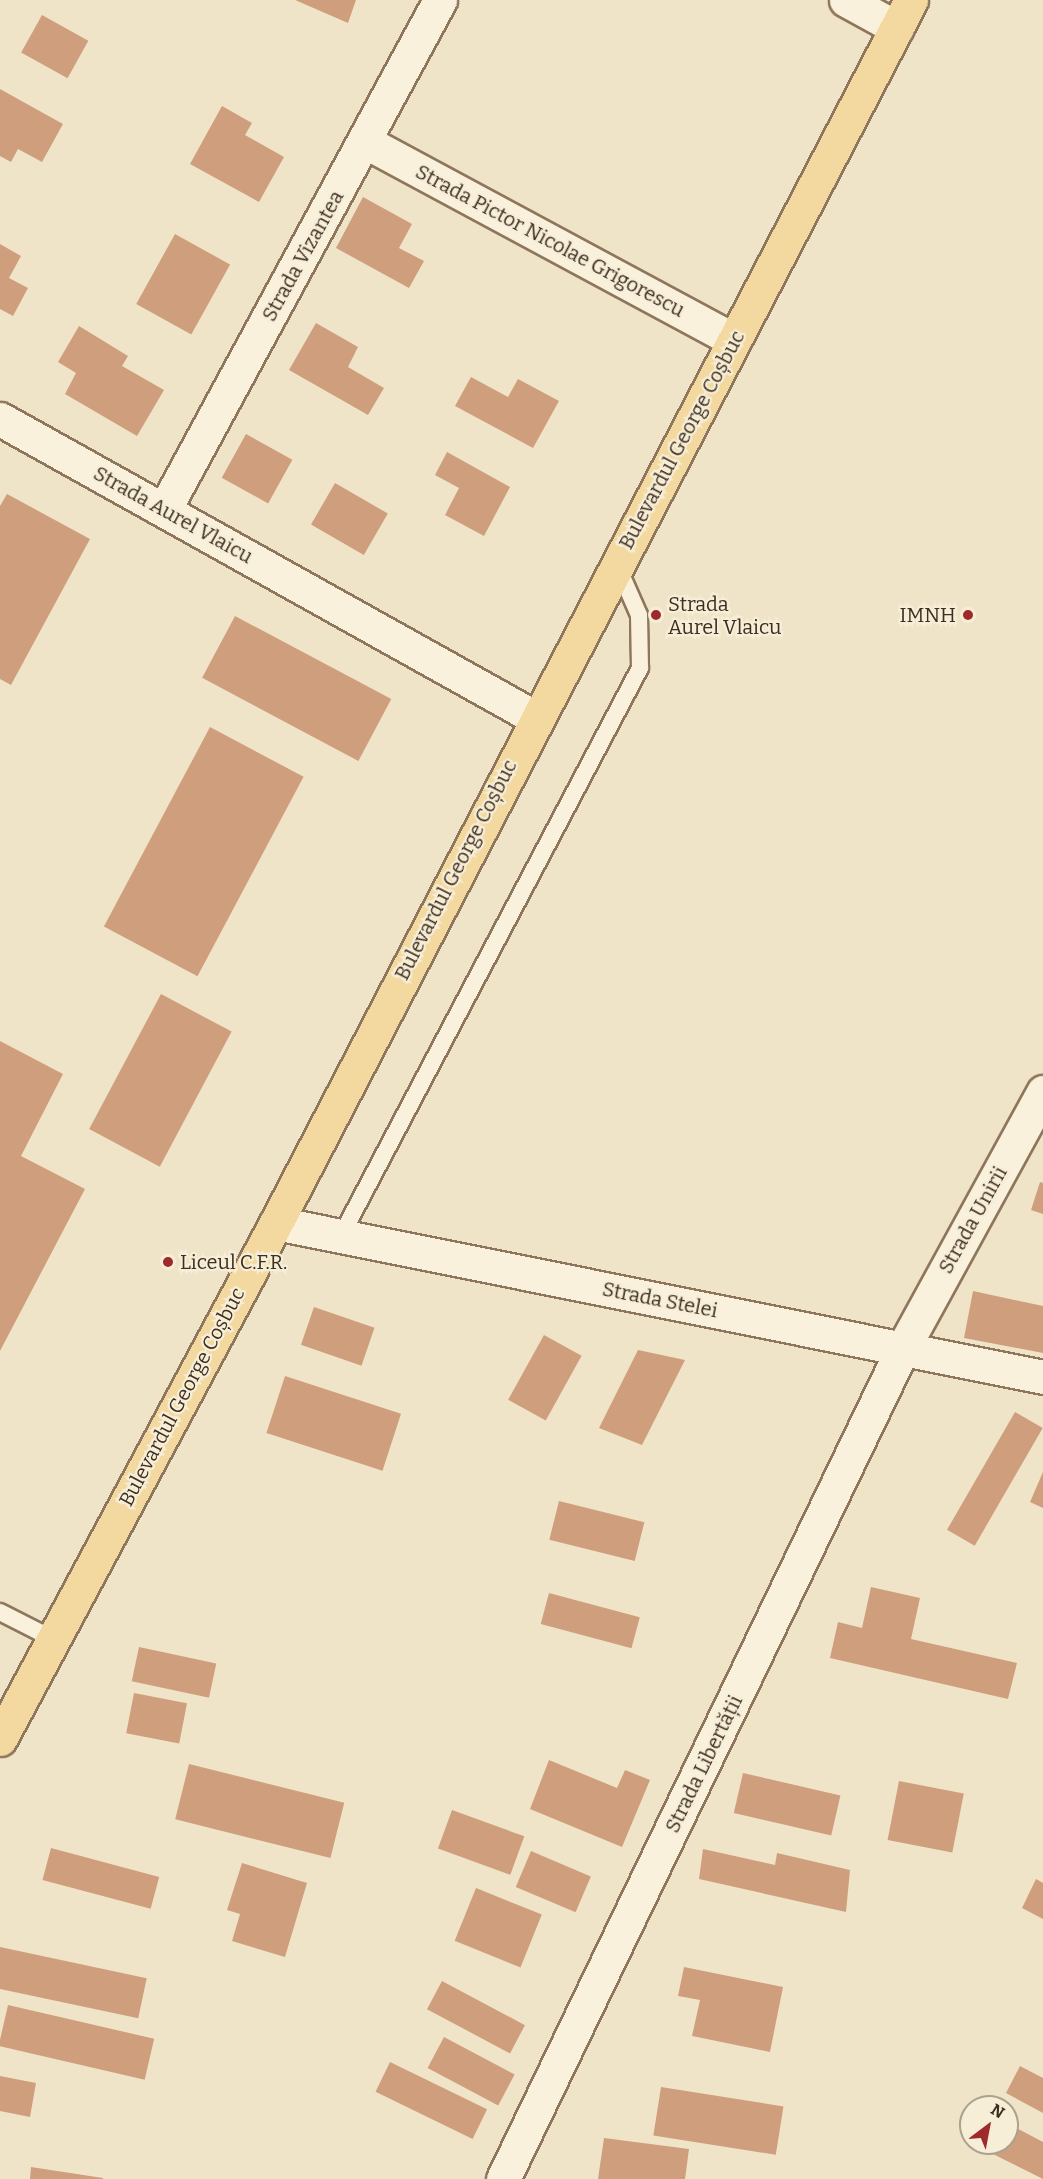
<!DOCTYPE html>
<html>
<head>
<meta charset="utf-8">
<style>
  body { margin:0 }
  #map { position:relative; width:1043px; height:2179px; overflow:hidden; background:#f0e4c8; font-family:Bitter,serif }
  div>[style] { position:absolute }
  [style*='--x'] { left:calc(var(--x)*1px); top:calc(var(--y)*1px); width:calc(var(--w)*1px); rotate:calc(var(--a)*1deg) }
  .building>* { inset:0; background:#cf9f7d; transform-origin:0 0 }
  .roads { filter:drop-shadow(2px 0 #8d765c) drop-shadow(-2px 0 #8d765c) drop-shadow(0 2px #8d765c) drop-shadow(0 -2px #8d765c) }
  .lane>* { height:16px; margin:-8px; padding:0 8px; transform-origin:8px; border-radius:8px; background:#faf1dc }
  .street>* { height:33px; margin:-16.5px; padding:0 16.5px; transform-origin:16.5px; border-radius:16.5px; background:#faf1dc }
  .secondary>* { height:33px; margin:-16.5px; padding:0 16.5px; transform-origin:16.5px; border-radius:16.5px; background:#faf1dc }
  .primary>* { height:33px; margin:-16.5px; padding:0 16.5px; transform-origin:16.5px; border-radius:16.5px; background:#f3d9a0 }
  .dots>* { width:16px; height:16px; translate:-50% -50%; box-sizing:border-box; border:3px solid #f7eed8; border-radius:50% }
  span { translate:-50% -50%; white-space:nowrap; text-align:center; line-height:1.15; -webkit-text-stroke:4.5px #f7eed8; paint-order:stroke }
  .street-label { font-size:20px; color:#3d2e20 }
  .poi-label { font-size:20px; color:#3d2e20 }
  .left { translate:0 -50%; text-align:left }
  .right { translate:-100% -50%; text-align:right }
  .north { position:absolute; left:959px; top:2095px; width:60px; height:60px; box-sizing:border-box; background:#f7eed8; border:2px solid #ada18e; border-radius:50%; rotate:32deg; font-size:16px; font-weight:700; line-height:24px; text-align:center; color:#3d2e20 }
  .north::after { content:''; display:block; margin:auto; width:21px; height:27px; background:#9e2a2b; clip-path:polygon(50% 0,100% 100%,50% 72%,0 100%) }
</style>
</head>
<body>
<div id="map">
  <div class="building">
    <i style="clip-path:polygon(295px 0,356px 0,348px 23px)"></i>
    <i style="left:42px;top:15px;width:53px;height:43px;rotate:29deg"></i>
    <i style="clip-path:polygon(0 89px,63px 124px,42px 162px,18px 149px,11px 162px,0 156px)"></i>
    <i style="clip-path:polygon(222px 106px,252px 123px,245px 135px,284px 157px,259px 202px,190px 164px)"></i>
    <i style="clip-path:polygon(363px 197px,412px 224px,399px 248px,424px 261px,409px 288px,336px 248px)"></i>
    <i style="left:175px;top:234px;width:63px;height:80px;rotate:29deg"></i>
    <i style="clip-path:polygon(0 244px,21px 256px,9px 278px,28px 288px,13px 316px,0 309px)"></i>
    <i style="clip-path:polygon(316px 323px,358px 347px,348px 367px,384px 388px,368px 415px,289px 370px)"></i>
    <i style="clip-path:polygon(79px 326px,128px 356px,122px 366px,164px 390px,137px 436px,65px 394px,76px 373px,58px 362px)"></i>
    <i style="clip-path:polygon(471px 377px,508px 397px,518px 379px,559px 401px,533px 448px,455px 406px)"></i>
    <i style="left:246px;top:434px;width:53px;height:50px;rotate:29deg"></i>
    <i style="clip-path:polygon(447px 452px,510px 487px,484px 536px,445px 515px,459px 488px,435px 475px)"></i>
    <i style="left:335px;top:483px;width:61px;height:48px;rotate:30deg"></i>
    <i style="clip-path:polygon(7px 494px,90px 539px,11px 685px,0 679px,0 506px)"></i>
    <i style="left:235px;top:616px;width:177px;height:70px;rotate:28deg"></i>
    <i style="left:210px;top:727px;width:106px;height:226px;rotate:28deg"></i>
    <i style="left:161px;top:994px;width:80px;height:153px;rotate:28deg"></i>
    <i style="clip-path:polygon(0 1041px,63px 1074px,21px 1156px,85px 1189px,0 1351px)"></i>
    <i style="clip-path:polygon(1040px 1182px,1043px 1183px,1043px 1214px,1031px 1210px)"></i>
    <i style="clip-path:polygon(973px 1291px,1043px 1306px,1043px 1353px,964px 1338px)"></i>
    <i style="left:314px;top:1307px;width:64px;height:40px;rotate:19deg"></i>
    <i style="left:544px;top:1335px;width:43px;height:74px;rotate:29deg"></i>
    <i style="clip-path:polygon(638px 1350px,685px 1360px,642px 1445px,599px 1428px)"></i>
    <i style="left:285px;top:1376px;width:122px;height:60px;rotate:18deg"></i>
    <i style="left:1015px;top:1412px;width:32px;height:136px;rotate:30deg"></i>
    <i style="clip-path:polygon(1043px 1472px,1043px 1508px,1030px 1502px)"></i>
    <i style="left:559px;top:1501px;width:88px;height:40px;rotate:14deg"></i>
    <i style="clip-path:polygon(871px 1587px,920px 1598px,911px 1639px,1017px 1663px,1008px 1699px,830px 1658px,838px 1622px,862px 1628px)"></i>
    <i style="left:549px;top:1593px;width:94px;height:32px;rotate:15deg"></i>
    <i style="left:139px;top:1647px;width:79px;height:35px;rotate:12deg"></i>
    <i style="left:134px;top:1693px;width:54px;height:41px;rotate:11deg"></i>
    <i style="clip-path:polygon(549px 1760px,617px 1788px,625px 1770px,650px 1780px,622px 1847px,530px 1809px)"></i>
    <i style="left:189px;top:1764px;width:160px;height:57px;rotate:14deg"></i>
    <i style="left:743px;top:1773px;width:100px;height:41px;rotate:13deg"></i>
    <i style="left:899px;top:1781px;width:66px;height:60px;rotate:11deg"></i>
    <i style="left:452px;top:1810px;width:77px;height:41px;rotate:20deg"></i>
    <i style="left:51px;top:1848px;width:112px;height:33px;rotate:15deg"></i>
    <i style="clip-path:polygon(703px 1849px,775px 1865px,777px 1853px,850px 1870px,846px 1912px,699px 1879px)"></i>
    <i style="left:531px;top:1851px;width:65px;height:39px;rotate:23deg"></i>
    <i style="clip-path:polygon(242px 1863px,307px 1883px,285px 1957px,232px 1941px,240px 1914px,227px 1910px)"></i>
    <i style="clip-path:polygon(1036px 1879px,1043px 1883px,1043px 1919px,1022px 1908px)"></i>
    <i style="left:476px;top:1888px;width:71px;height:57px;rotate:22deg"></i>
    <i style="left:0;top:1947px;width:150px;height:41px;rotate:12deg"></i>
    <i style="clip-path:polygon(684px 1967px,783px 1987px,770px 2052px,692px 2036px,700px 2000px,678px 1996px)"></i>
    <i style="left:442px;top:1981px;width:94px;height:32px;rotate:28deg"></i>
    <i style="left:8px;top:2005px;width:150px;height:42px;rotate:13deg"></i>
    <i style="left:444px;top:2037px;width:80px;height:35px;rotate:28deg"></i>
    <i style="left:390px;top:2062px;width:108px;height:33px;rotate:26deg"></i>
    <i style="clip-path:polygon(1020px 2066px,1043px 2078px,1043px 2113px,1006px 2093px)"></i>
    <i style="clip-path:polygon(0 2076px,36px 2083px,30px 2117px,0 2111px)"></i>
    <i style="left:661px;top:2087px;width:124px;height:49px;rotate:9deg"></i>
    <i style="clip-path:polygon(1007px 2123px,1043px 2142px,1043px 2179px,981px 2148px,984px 2143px,1007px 2143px)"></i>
    <i style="clip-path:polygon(604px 2138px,689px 2149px,685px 2179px,598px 2179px)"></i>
    <i style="clip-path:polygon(31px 2167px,103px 2178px,103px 2179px,30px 2179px)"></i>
  </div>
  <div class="roads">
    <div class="lane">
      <i style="--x:341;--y:1236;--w:642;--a:-62.24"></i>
      <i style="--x:640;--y:668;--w:53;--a:-91.1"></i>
      <i style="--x:639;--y:615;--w:55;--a:-113.7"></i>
      <i style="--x:0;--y:1612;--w:59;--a:27"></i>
    </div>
    <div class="street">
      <i style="--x:366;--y:142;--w:418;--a:28.3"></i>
      <i style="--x:164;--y:510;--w:580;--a:-61.58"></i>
      <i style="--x:503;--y:2179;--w:922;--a:-64.3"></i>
      <i style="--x:903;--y:1348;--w:292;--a:-61.3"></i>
    </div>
    <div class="secondary">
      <i style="--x:846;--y:0;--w:58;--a:28.8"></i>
      <i style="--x:0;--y:419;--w:612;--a:29.16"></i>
      <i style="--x:276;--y:1223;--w:782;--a:11.35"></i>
    </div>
    <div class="primary">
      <i style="--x:0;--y:1739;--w:585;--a:-61.86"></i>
      <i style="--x:276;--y:1223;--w:1378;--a:-62.56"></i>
    </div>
  </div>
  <div class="dots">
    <i style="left:656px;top:615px;background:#9e2a2b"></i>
    <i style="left:968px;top:615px;background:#9e2a2b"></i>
    <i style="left:168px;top:1262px;background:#9e2a2b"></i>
  </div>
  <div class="street-label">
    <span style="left:550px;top:241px;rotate:28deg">Strada Pictor Nicolae Grigorescu</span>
    <span style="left:303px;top:256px;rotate:-61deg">Strada Vizantea</span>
    <span style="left:682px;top:440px;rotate:-62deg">Bulevardul George Coșbuc</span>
    <span style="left:173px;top:515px;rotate:29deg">Strada Aurel Vlaicu</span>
    <span style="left:456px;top:870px;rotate:-63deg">Bulevardul George Coșbuc</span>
    <span style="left:973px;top:1220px;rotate:-61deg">Strada Unirii</span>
    <span style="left:660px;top:1300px;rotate:11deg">Strada Stelei</span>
    <span style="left:182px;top:1397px;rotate:-62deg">Bulevardul George Coșbuc</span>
    <span style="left:704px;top:1764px;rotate:-64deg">Strada Libertății</span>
  </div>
  <div class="poi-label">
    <span class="left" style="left:668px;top:616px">Strada<br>Aurel Vlaicu</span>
    <span class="right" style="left:956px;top:615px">IMNH</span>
    <span class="left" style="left:180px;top:1262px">Liceul C.F.R.</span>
  </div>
  <div class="north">N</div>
</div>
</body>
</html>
